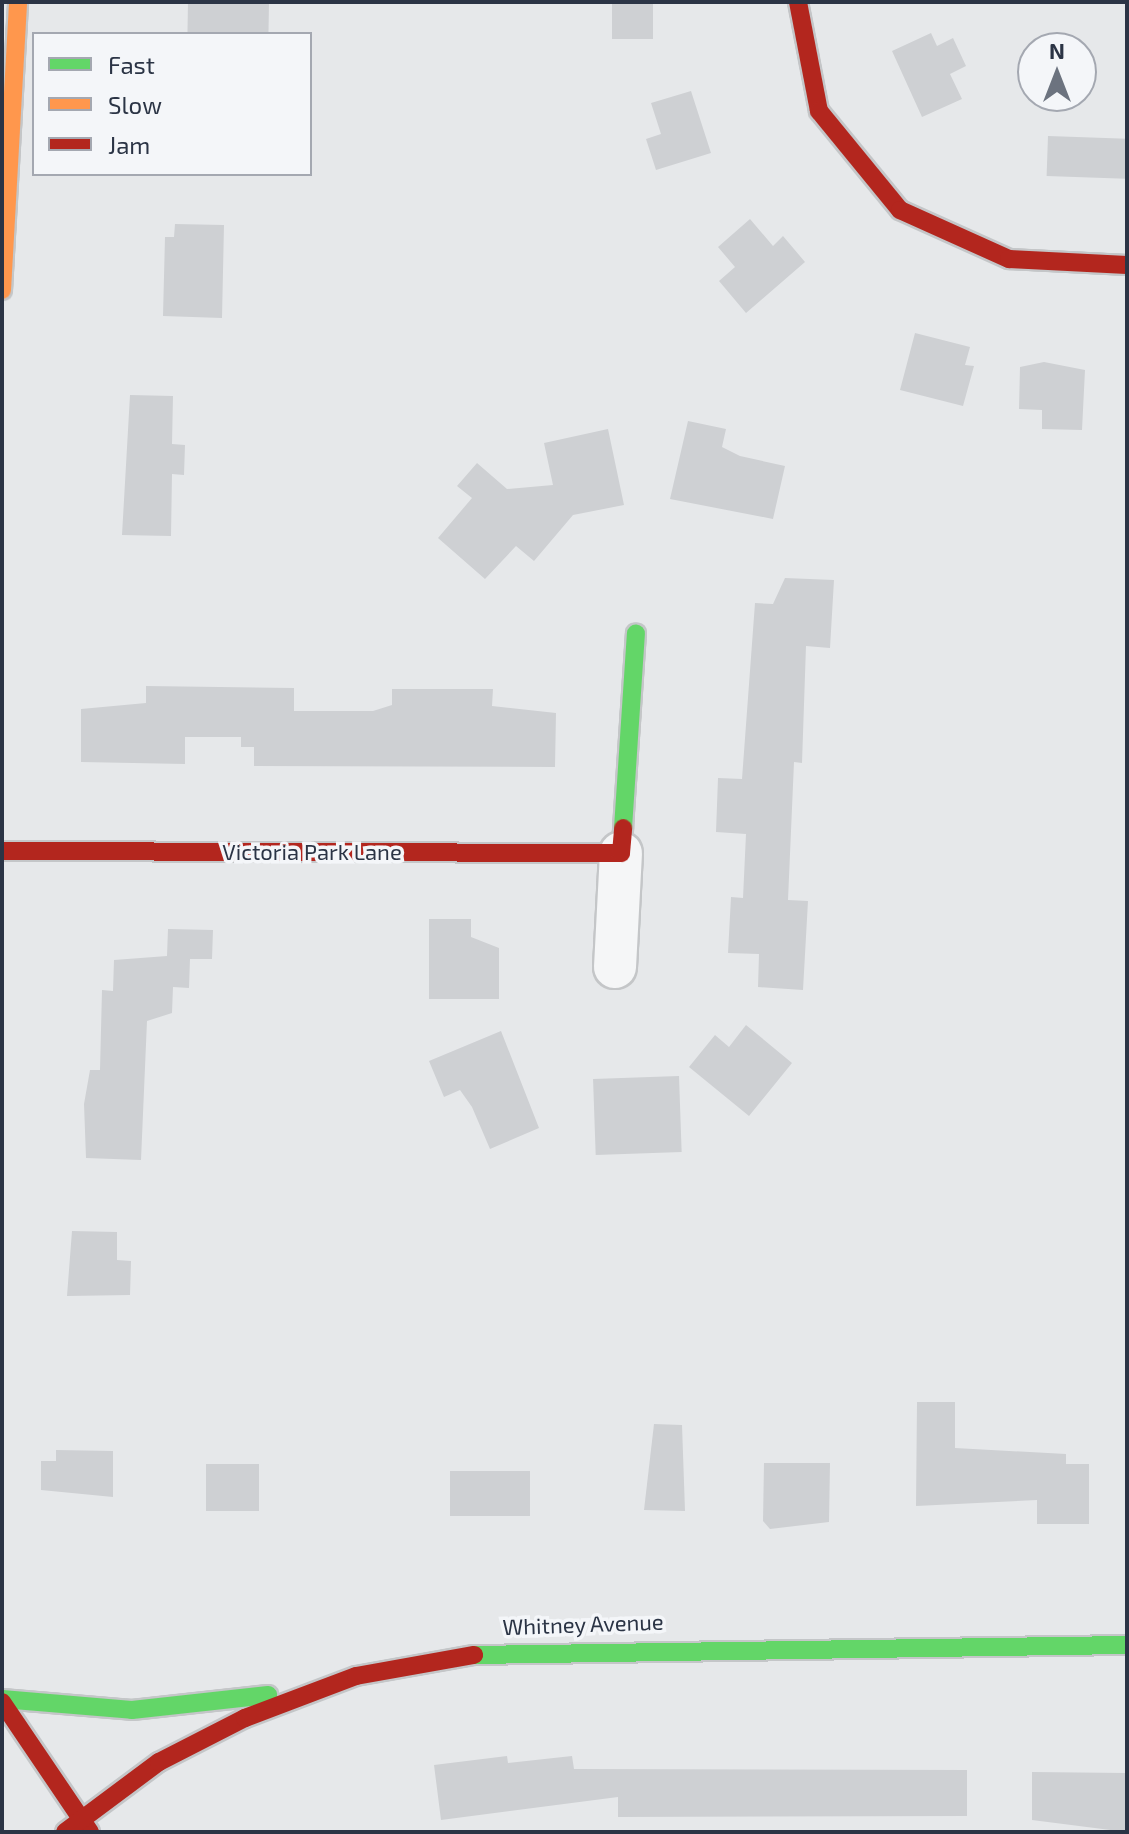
<!DOCTYPE html>
<html>
<head>
<meta charset="utf-8">
<style>
  body { margin:0 }
  #map { position:relative; width:1129px; height:1834px; overflow:hidden; background:#e6e8ea; font-family:"Exo 2",sans-serif }
  div>[style] { position:absolute }
  [style*='--x'] { left:calc(var(--x)*1px); top:calc(var(--y)*1px); width:calc(var(--w)*1px); rotate:calc(var(--a)*1deg) }
  .building>* { inset:0; background:#ced0d3; transform-origin:0 0 }
  .roads { filter:drop-shadow(2px 0 #c4c6c8) drop-shadow(-2px 0 #c4c6c8) drop-shadow(0 2px #c4c6c8) drop-shadow(0 -2px #c4c6c8) }
  .street>* { height:42px; margin:-21px; padding:0 21px; transform-origin:21px; border-radius:21px; background:#f5f6f7 }
  .fast>* { height:18px; margin:-9px; padding:0 9px; transform-origin:9px; border-radius:9px; background:#63d668 }
  .slow>* { height:18px; margin:-9px; padding:0 9px; transform-origin:9px; border-radius:9px; background:#ff974d }
  .jam>* { height:18px; margin:-9px; padding:0 9px; transform-origin:9px; border-radius:9px; background:#b3261e }
  span { translate:-50% -50%; white-space:nowrap; text-align:center; line-height:1.15; -webkit-text-stroke:7px #f4f6f9; paint-order:stroke }
  .street-label { font-size:22px; color:#2b3445 }
  .frame { position:absolute; inset:0; border:4px solid #2b3445; pointer-events:none }
  .legend { position:absolute; left:32px; top:32px; width:280px; height:144px; box-sizing:border-box; background:#f4f6f9; border:2px solid #a4a8b1; margin:0; padding:10px 14px; list-style:none; font-size:24px; color:#2b3445 }
  .legend li { display:flex; align-items:center; gap:16px; height:40px }
  .legend b { width:40px; border:2px solid #a4a8b1 }
  .north { position:absolute; left:1017px; top:32px; width:80px; height:80px; box-sizing:border-box; background:#f4f6f9; border:2px solid #a4a8b1; border-radius:50%; rotate:0deg; font-size:22px; font-weight:700; line-height:32px; text-align:center; color:#2b3445 }
  .north::after { content:''; display:block; margin:auto; width:28px; height:36px; background:#6c737f; clip-path:polygon(50% 0,100% 100%,50% 72%,0 100%) }
</style>
</head>
<body>
<div id="map">
  <div class="building">
    <i style="left:188px;top:2px;width:81px;height:32px;rotate:1deg"></i>
    <i style="left:612px;top:2px;width:41px;height:37px"></i>
    <i style="clip-path:polygon(931px 33px,937px 46px,953px 38px,966px 66px,950px 74px,962px 99px,922px 117px,892px 51px)"></i>
    <i style="clip-path:polygon(691px 91px,711px 153px,656px 170px,646px 139px,661px 134px,651px 103px)"></i>
    <i style="left:1048px;top:136px;width:79px;height:40px;rotate:2deg"></i>
    <i style="clip-path:polygon(750px 219px,773px 246px,783px 236px,805px 262px,746px 313px,719px 281px,735px 267px,718px 247px)"></i>
    <i style="clip-path:polygon(175px 224px,224px 225px,222px 318px,163px 316px,165px 237px,174px 237px)"></i>
    <i style="clip-path:polygon(915px 333px,970px 347px,965px 365px,974px 366px,963px 406px,900px 390px)"></i>
    <i style="clip-path:polygon(1044px 362px,1085px 370px,1082px 430px,1042px 429px,1042px 410px,1019px 409px,1020px 367px)"></i>
    <i style="clip-path:polygon(130px 395px,173px 396px,172px 444px,185px 445px,184px 475px,172px 474px,171px 536px,122px 535px)"></i>
    <i style="clip-path:polygon(688px 421px,726px 429px,722px 447px,740px 456px,785px 466px,773px 519px,670px 499px)"></i>
    <i style="clip-path:polygon(608px 429px,624px 505px,573px 515px,534px 561px,516px 546px,485px 579px,438px 538px,472px 498px,457px 486px,477px 463px,507px 489px,553px 485px,544px 443px)"></i>
    <i style="clip-path:polygon(785px 578px,834px 580px,830px 648px,806px 646px,802px 763px,794px 762px,788px 900px,808px 901px,803px 990px,758px 987px,759px 954px,728px 953px,731px 897px,743px 898px,746px 834px,716px 832px,718px 778px,742px 779px,755px 603px,773px 604px)"></i>
    <i style="clip-path:polygon(146px 686px,294px 688px,294px 711px,373px 711px,392px 705px,392px 689px,493px 689px,492px 706px,556px 713px,555px 767px,254px 766px,254px 747px,241px 747px,241px 737px,185px 737px,185px 764px,81px 762px,81px 709px,146px 703px)"></i>
    <i style="clip-path:polygon(429px 919px,471px 919px,471px 937px,499px 948px,499px 999px,429px 999px)"></i>
    <i style="clip-path:polygon(168px 929px,213px 930px,212px 959px,190px 959px,189px 988px,173px 987px,172px 1013px,147px 1021px,141px 1160px,86px 1158px,84px 1104px,90px 1070px,100px 1070px,102px 990px,113px 991px,114px 960px,167px 956px)"></i>
    <i style="clip-path:polygon(746px 1025px,792px 1063px,749px 1116px,689px 1067px,715px 1035px,729px 1047px)"></i>
    <i style="clip-path:polygon(501px 1031px,539px 1128px,490px 1149px,472px 1107px,460px 1090px,444px 1097px,429px 1061px)"></i>
    <i style="left:679px;top:1076px;width:76px;height:86px;rotate:88deg"></i>
    <i style="clip-path:polygon(72px 1231px,117px 1232px,117px 1260px,131px 1261px,130px 1295px,67px 1296px)"></i>
    <i style="clip-path:polygon(917px 1402px,955px 1402px,955px 1448px,1066px 1454px,1066px 1464px,1089px 1464px,1089px 1524px,1037px 1524px,1037px 1500px,916px 1506px)"></i>
    <i style="clip-path:polygon(654px 1424px,682px 1425px,685px 1511px,644px 1510px)"></i>
    <i style="clip-path:polygon(56px 1450px,113px 1451px,113px 1497px,41px 1490px,41px 1461px,56px 1461px)"></i>
    <i style="clip-path:polygon(764px 1463px,830px 1463px,829px 1522px,770px 1529px,763px 1521px)"></i>
    <i style="left:206px;top:1464px;width:53px;height:47px"></i>
    <i style="left:450px;top:1471px;width:80px;height:45px"></i>
    <i style="clip-path:polygon(507px 1756px,508px 1763px,572px 1756px,574px 1769px,967px 1770px,967px 1816px,618px 1817px,618px 1797px,441px 1820px,434px 1765px)"></i>
    <i style="clip-path:polygon(1032px 1772px,1126px 1773px,1126px 1832px,1032px 1820px)"></i>
  </div>
  <div class="roads">
    <div class="street">
      <i style="--x:615;--y:967;--w:114;--a:-87"></i>
    </div>
    <div class="fast">
      <i style="--x:623;--y:828;--w:195;--a:-86.2"></i>
      <i style="--x:474;--y:1655;--w:653;--a:-0.88"></i>
      <i style="--x:2;--y:1699;--w:130;--a:4.8"></i>
      <i style="--x:132;--y:1710;--w:137;--a:-6.3"></i>
    </div>
    <div class="slow">
      <i style="--x:2;--y:290;--w:288;--a:-86.8"></i>
    </div>
    <div class="jam">
      <i style="--x:798;--y:2;--w:111;--a:79.1"></i>
      <i style="--x:819;--y:111;--w:128;--a:50.7"></i>
      <i style="--x:900;--y:210;--w:120;--a:24.2"></i>
      <i style="--x:1009;--y:259;--w:118;--a:2.9"></i>
      <i style="--x:2;--y:851;--w:619;--a:0.19"></i>
      <i style="--x:621;--y:853;--w:25;--a:-85"></i>
      <i style="--x:2;--y:1702;--w:157;--a:55.9"></i>
      <i style="--x:65;--y:1832;--w:117;--a:-36.7"></i>
      <i style="--x:159;--y:1762;--w:97;--a:-27.1"></i>
      <i style="--x:245;--y:1718;--w:119;--a:-20.7"></i>
      <i style="--x:356;--y:1676;--w:120;--a:-10.1"></i>
    </div>
  </div>
  <div class="street-label">
    <span style="left:312px;top:852px">Victoria Park Lane</span>
    <span style="left:583px;top:1624px;rotate:-2deg">Whitney Avenue</span>
  </div>
  <div class="frame"></div>
  <ul class="legend">
  <li><b style="height:10px;background:#63d668"></b>Fast</li>
  <li><b style="height:10px;background:#ff974d"></b>Slow</li>
  <li><b style="height:10px;background:#b3261e"></b>Jam</li>
  </ul>
  <div class="north">N</div>
</div>
</body>
</html>
